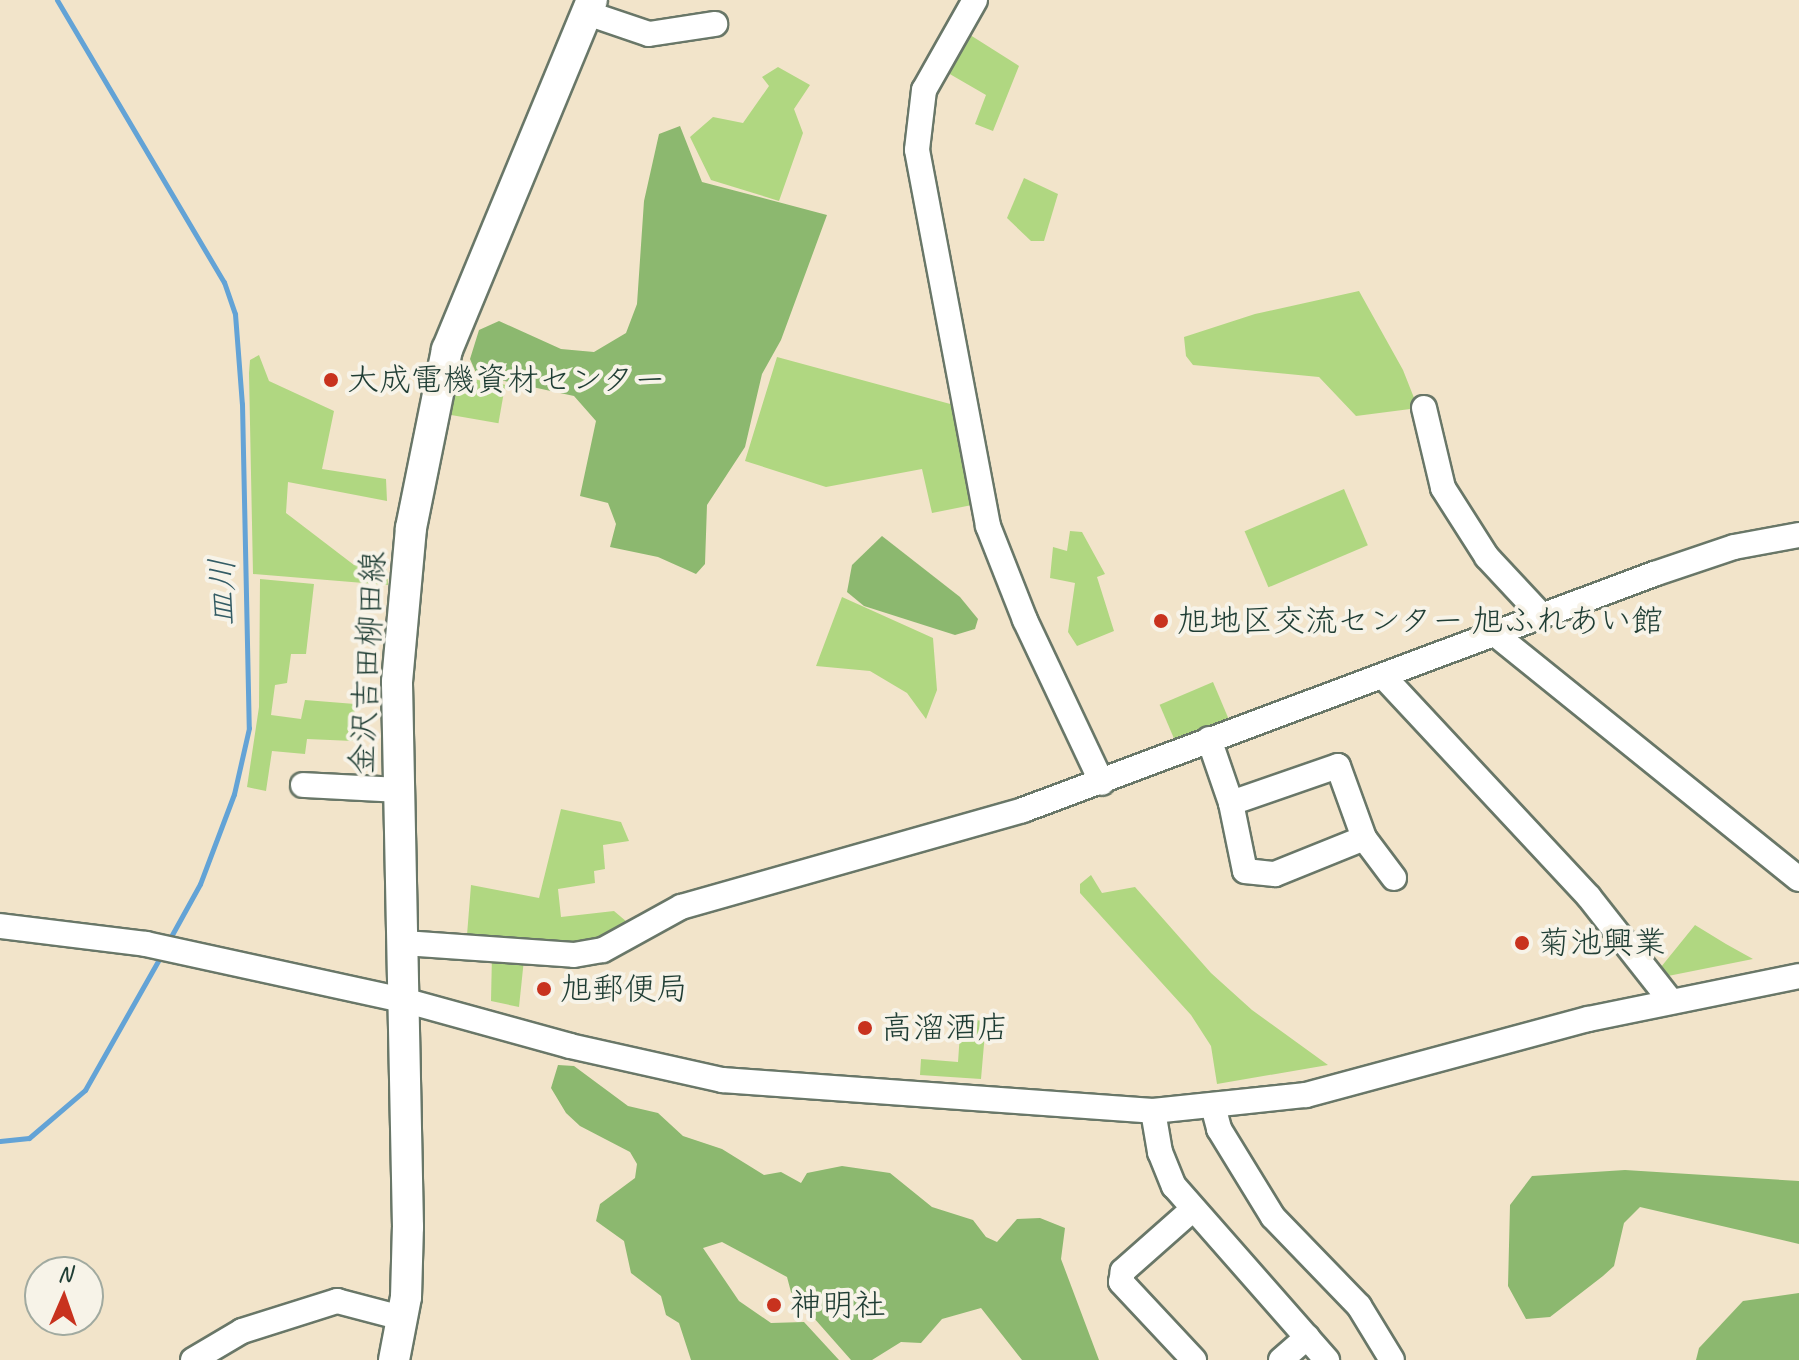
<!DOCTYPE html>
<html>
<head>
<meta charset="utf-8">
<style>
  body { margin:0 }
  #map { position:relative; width:1799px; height:1360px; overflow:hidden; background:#f2e4ca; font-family:Caveat,"Klee One",sans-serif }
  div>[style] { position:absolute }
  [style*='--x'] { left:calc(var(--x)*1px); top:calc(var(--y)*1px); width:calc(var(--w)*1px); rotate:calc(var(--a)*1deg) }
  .green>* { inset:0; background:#b0d781; transform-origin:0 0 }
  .forest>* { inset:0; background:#8cb86f }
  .stream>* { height:5px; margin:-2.5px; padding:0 2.5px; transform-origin:2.5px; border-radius:2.5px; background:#63a3d6 }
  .roads { filter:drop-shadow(2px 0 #697768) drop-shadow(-2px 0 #697768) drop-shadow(0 2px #697768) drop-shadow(0 -2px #697768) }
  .minor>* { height:24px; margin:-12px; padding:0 12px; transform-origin:12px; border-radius:12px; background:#fff }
  .major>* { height:30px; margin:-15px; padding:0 15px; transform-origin:15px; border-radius:15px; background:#fff }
  .dots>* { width:22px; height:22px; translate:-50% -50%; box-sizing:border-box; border:4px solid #f7f3e8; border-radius:50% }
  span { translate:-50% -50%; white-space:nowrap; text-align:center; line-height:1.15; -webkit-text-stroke:8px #f7f3e8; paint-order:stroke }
  .poi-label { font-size:32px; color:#1f3d34 }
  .left { translate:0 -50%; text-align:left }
  .street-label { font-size:32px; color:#1f3d34 }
  .water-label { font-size:34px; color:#335c65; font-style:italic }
  .north { position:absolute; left:24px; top:1256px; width:80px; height:80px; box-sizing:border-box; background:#f7f3e8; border:2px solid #a1aaa0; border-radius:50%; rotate:2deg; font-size:22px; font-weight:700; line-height:32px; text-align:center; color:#1f3d34 }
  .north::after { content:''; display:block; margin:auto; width:28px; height:36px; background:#c8321e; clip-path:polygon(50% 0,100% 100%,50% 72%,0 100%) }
</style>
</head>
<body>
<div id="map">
  <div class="green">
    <i style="clip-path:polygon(967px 33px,1019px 66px,993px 131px,975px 124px,986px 95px,948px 73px,952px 54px)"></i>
    <i style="clip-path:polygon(778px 67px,810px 85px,794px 109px,803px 133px,779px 201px,711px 180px,690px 137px,713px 117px,743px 123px,769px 86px,762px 77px)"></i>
    <i style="clip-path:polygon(1024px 178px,1058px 194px,1044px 241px,1031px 241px,1007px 218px)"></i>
    <i style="clip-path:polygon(1359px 291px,1403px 370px,1418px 408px,1356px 416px,1319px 377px,1193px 365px,1186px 356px,1184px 337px,1255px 314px)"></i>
    <i style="clip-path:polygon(259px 355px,269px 381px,334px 411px,322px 469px,386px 479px,387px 501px,288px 482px,286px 513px,354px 565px,387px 569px,388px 585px,253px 574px,249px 373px,250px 360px)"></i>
    <i style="clip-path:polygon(777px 357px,954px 405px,972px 505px,932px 513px,922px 469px,826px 487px,745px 461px)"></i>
    <i style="left:455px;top:376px;width:51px;height:39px;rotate:10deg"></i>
    <i style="left:1344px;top:489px;width:61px;height:108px;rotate:67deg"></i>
    <i style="clip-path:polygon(1070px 531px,1082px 532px,1105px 574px,1097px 577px,1114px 631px,1077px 646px,1068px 632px,1075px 583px,1050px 578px,1053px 547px,1067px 551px)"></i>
    <i style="clip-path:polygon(260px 579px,314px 584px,306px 654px,291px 654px,287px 683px,275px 685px,271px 715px,301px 719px,305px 700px,355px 704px,353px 741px,307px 739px,305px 754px,272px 751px,266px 791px,247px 787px,259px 707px)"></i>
    <i style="clip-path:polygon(842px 597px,933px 638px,937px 690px,926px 719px,907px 693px,870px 671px,816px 666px)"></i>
    <i style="left:1213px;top:682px;width:39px;height:58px;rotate:67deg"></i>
    <i style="clip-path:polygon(561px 809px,621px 822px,629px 841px,603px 845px,605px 869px,594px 871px,595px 883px,558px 889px,561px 917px,614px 911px,627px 922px,605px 938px,580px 943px,467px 935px,471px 885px,539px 898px)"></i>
    <i style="clip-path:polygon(1091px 875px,1102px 893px,1135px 887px,1211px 973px,1252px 1010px,1328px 1065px,1217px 1084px,1211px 1046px,1191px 1015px,1080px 893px,1080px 884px)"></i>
    <i style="clip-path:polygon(1695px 925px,1726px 944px,1753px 959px,1668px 976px,1661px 967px)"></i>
    <i style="clip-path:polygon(492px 954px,524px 959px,519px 1007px,491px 1001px)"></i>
    <i style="clip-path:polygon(961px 1019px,986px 1021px,981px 1079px,920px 1075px,921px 1059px,958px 1062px)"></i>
  </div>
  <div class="forest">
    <i style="clip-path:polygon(680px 126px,702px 182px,827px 215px,781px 340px,762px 374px,745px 447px,707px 505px,705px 564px,696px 574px,658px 557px,610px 547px,616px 524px,608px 503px,580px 496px,596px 421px,574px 396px,477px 375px,470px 359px,479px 330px,499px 321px,561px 349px,594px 352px,626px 333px,637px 304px,644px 201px,659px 134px)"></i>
    <i style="clip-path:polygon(882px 536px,960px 597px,978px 619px,975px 629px,955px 635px,864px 606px,847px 592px,852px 565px)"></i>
    <i style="clip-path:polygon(558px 1065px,574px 1066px,628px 1106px,658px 1113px,683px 1136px,722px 1149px,764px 1175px,781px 1172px,801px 1183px,807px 1173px,842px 1166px,890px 1173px,932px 1207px,973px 1220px,986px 1237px,997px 1242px,1017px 1219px,1040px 1218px,1065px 1228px,1061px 1259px,1099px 1360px,1022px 1360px,981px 1308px,942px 1319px,921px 1343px,901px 1342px,872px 1360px,851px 1360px,791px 1292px,787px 1277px,722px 1242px,703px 1248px,739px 1301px,771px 1323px,804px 1322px,839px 1360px,691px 1360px,679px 1323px,666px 1315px,661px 1296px,631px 1273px,624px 1241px,596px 1221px,600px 1204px,635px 1178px,637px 1164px,630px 1152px,580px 1126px,566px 1113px,551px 1088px)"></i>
    <i style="clip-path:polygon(1625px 1170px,1799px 1181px,1799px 1244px,1640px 1207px,1624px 1223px,1614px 1266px,1603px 1276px,1550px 1317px,1526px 1319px,1508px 1286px,1510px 1205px,1532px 1176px)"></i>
    <i style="clip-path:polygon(1799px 1293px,1799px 1360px,1696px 1360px,1699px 1348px,1743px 1301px)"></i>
  </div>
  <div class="stream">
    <i style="--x:57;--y:0;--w:328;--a:59.4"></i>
    <i style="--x:224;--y:282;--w:34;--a:71"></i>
    <i style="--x:235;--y:314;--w:90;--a:85.6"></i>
    <i style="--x:242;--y:404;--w:324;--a:88.8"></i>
    <i style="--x:249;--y:728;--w:68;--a:102.8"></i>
    <i style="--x:234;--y:794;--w:96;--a:110.7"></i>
    <i style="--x:200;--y:884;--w:66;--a:118.9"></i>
    <i style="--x:0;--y:1141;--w:29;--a:-6"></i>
    <i style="--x:29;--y:1138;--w:74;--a:-40.6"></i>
    <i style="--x:85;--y:1090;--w:156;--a:-60.5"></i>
  </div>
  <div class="roads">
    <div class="minor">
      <i style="--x:975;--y:0;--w:103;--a:119.5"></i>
      <i style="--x:924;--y:90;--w:60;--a:96.7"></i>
      <i style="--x:917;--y:150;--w:383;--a:79.3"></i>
      <i style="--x:988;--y:526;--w:101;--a:68.5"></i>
      <i style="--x:1025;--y:620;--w:180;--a:64.7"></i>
      <i style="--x:587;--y:13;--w:65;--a:18.7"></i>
      <i style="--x:649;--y:34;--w:67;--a:-8.6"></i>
      <i style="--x:1424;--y:408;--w:82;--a:76.6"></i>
      <i style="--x:1443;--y:488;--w:82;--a:57.5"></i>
      <i style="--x:1487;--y:557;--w:81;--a:47"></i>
      <i style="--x:1495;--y:634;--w:390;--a:38.9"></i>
      <i style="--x:1383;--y:676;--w:302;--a:47"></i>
      <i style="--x:1589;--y:897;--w:131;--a:51.8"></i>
      <i style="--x:1209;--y:739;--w:68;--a:71"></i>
      <i style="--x:1231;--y:803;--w:69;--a:78.4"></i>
      <i style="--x:1245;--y:871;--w:30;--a:6"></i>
      <i style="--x:1275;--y:874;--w:96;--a:-22"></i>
      <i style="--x:303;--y:785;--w:95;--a:3"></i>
      <i style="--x:1231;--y:803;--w:113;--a:-19.1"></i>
      <i style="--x:1338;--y:766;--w:77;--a:70.1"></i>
      <i style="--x:1364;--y:838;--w:50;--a:53.1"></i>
      <i style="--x:0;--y:926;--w:147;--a:7"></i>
      <i style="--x:146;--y:944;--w:267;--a:12.3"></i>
      <i style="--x:407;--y:1001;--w:169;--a:15.4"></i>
      <i style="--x:570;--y:1046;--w:156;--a:12.6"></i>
      <i style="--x:722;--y:1080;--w:432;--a:4.1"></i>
      <i style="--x:1153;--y:1111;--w:154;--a:-6"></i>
      <i style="--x:1306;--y:1095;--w:292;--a:-15.1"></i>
      <i style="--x:1588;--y:1019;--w:215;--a:-11.5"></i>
      <i style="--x:404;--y:943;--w:170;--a:4"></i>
      <i style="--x:574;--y:955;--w:29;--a:-10"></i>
      <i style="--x:603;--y:950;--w:89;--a:-28.9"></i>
      <i style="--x:681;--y:907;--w:355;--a:-15.8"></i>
      <i style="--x:1023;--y:810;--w:674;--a:-20.51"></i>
      <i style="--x:1654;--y:574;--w:84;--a:-18.6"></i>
      <i style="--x:1734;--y:547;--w:66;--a:-10.5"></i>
      <i style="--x:1213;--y:1106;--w:24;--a:75"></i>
      <i style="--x:1219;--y:1129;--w:103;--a:58.5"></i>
      <i style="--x:1273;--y:1217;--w:124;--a:46"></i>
      <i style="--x:1359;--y:1306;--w:63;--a:58.6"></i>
      <i style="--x:1153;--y:1111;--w:42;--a:80.3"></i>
      <i style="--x:1160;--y:1152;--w:37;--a:68"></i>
      <i style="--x:1174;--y:1186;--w:232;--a:48.7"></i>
      <i style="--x:1193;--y:1209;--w:94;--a:138.5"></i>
      <i style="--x:1123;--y:1271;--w:11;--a:100"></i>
      <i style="--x:1121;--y:1282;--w:107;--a:46.9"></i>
      <i style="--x:193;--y:1360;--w:57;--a:-30.6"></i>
      <i style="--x:242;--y:1331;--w:100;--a:-17.5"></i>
      <i style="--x:337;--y:1301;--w:67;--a:14.7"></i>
      <i style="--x:1281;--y:1360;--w:35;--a:-41"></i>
    </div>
    <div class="major">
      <i style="--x:394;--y:1360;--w:64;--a:-79.2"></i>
      <i style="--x:406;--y:1297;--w:70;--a:-88.4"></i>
      <i style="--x:408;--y:1227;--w:545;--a:-91.16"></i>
      <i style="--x:397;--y:682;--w:155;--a:-84.8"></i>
      <i style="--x:411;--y:528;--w:182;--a:-78.6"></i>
      <i style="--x:447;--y:350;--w:379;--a:-67.5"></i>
    </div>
  </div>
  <div class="dots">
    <i style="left:331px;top:380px;background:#c8321e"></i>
    <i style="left:1161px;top:621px;background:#c8321e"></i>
    <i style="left:1522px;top:943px;background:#c8321e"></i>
    <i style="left:544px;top:989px;background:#c8321e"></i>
    <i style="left:865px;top:1028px;background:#c8321e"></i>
    <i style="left:774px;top:1305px;background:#c8321e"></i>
  </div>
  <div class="poi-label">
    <span class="left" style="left:347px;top:380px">大成電機資材センター</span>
    <span class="left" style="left:1177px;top:621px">旭地区交流センター 旭ふれあい館</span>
    <span class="left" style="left:1538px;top:943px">菊池興業</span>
    <span class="left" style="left:560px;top:989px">旭郵便局</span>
    <span class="left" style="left:881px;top:1028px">高溜酒店</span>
    <span class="left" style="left:790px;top:1305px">神明社</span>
  </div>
  <div class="street-label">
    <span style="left:368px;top:663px;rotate:-87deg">金沢吉田柳田線</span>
  </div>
  <div class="water-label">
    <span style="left:222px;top:592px;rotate:-91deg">皿川</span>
  </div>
  <div class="north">N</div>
</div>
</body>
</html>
